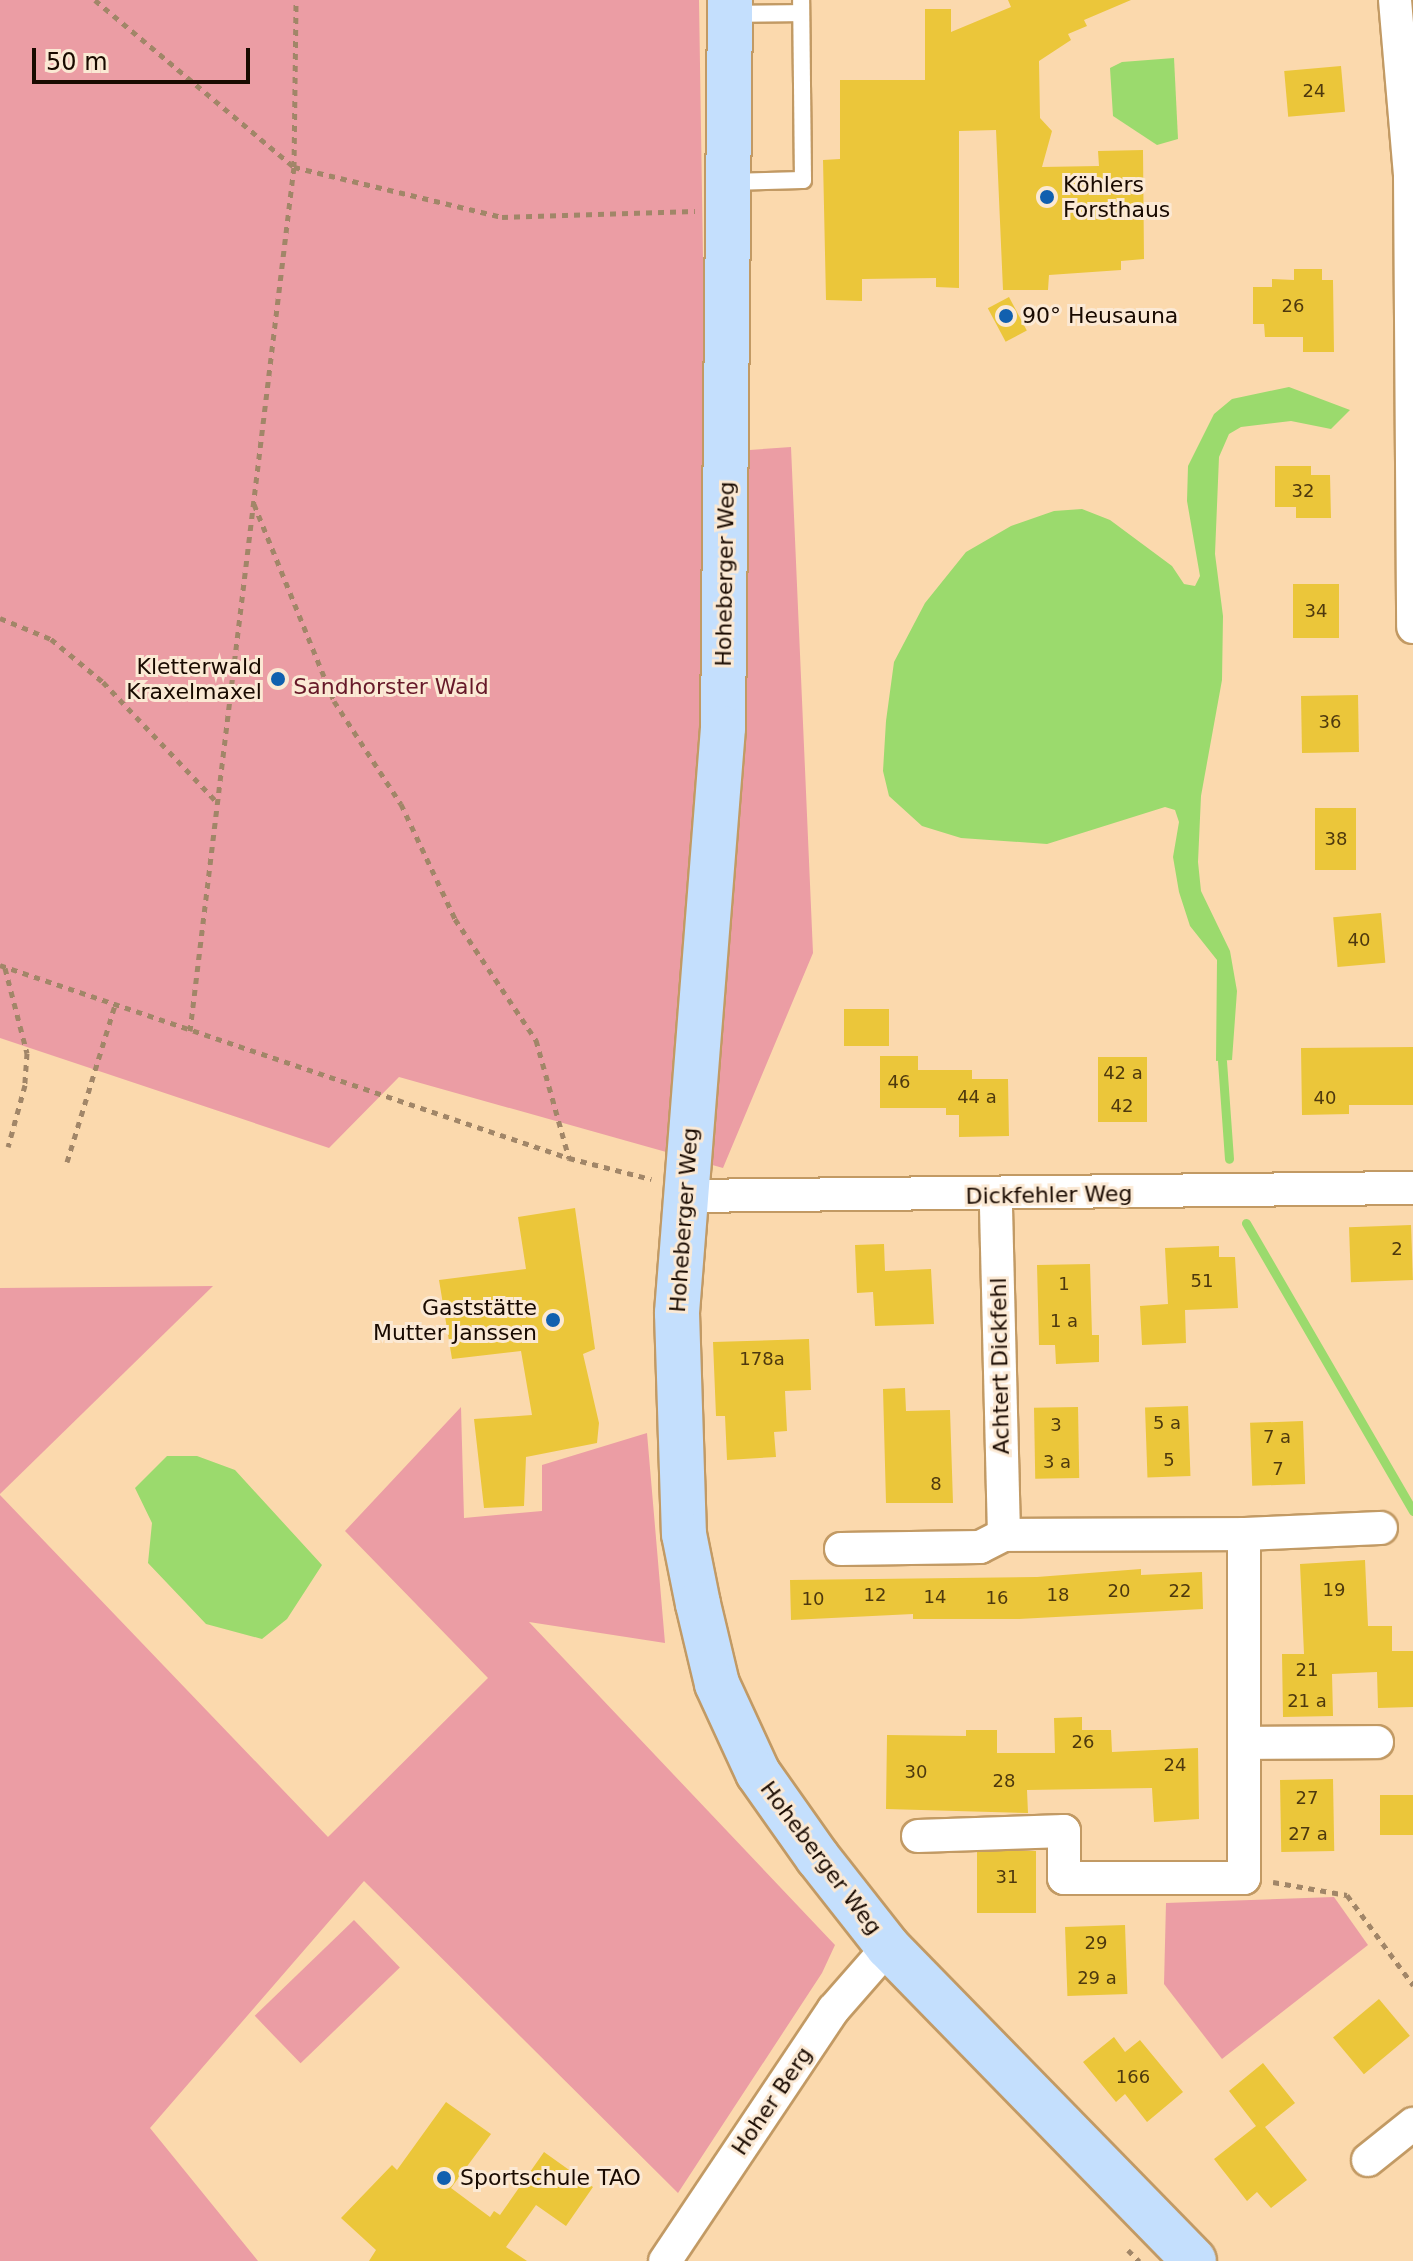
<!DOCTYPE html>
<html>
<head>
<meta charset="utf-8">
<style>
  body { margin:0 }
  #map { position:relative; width:1413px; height:2261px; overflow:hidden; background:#fbd9ad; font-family:"DejaVu Sans",sans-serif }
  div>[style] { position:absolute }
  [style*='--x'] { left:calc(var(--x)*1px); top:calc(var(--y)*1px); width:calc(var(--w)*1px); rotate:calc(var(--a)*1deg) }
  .green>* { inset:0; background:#eb9da4; transform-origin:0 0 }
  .water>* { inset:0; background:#9bda6d }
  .stream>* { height:9px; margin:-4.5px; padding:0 4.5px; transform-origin:4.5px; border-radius:4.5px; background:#9bda6d }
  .building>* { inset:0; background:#ebc63a; transform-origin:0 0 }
  .path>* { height:5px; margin-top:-2.5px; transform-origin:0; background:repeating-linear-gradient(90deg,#a18668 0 6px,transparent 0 12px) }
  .roads { filter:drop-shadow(2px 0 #c29a64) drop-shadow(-2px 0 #c29a64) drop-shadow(0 2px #c29a64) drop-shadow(0 -2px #c29a64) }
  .lane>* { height:16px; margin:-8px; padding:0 8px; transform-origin:8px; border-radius:8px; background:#fff }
  .street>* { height:32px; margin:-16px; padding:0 16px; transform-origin:16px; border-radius:16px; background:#fff }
  .secondary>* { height:44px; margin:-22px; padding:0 22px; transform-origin:22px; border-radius:22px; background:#c4dffd }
  .dots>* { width:22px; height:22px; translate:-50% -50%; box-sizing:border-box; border:4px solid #fbe9d4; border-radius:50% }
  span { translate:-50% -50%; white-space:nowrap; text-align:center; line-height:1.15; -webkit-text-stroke:6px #fbe9d4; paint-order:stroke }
  .number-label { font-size:18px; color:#4e390e }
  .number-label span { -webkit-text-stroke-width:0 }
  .poi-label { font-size:22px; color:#190a00 }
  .left { translate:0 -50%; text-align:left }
  .right { translate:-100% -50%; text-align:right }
  .street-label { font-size:22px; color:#190a00 }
  .park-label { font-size:22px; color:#671929 }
  .scale { position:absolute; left:32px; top:48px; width:218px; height:36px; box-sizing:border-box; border:4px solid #190a00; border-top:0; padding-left:10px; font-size:24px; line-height:28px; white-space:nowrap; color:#190a00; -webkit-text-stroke:6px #fbe9d4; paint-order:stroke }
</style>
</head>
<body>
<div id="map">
  <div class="green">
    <i style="clip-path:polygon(0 0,699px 0,706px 453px,791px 447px,813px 953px,723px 1168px,399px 1077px,329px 1148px,0 1038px)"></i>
    <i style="clip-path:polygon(213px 1286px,0 1494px,0 1288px)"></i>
    <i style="clip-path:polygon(461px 1407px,464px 1518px,542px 1511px,542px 1465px,647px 1433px,665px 1643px,529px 1622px,835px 1945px,822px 1973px,678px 2193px,364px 1881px,150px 2128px,258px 2261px,0 2261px,0 1495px,328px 1837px,488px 1678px,345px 1531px)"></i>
    <i style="clip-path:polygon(1334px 1897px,1368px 1945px,1222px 2059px,1164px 1984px,1166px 1903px)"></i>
    <i style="left:354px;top:1920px;width:66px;height:138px;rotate:46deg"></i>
  </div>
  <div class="water">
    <i style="clip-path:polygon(1174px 58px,1178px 139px,1157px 145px,1113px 116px,1110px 68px,1122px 62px)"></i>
    <i style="clip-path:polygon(1289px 387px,1350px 410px,1331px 429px,1291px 421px,1241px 427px,1229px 434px,1219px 457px,1215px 554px,1223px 616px,1222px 680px,1201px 796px,1198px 862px,1201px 891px,1230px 951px,1237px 991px,1232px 1060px,1216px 1061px,1217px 960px,1190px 926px,1179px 892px,1173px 857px,1179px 822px,1175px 810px,1165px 807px,1047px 844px,961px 838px,922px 826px,889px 796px,883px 771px,886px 721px,894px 662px,925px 603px,966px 552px,1011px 526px,1054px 511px,1082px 509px,1110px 520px,1172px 566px,1184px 584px,1195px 586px,1200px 576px,1187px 501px,1188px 466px,1214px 414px,1232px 399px)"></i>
    <i style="clip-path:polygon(167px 1456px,197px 1456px,235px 1470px,322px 1565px,287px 1619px,262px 1639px,206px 1624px,148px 1563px,152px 1523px,135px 1488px)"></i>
  </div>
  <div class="stream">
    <i style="--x:1222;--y:1061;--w:98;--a:85.9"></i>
    <i style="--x:1246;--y:1223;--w:333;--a:59.9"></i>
  </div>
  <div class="building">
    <i style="clip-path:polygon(1008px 0,1131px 0,1084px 20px,1087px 26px,1068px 34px,1071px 40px,1039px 61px,1040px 118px,1052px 131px,1042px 167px,1099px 166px,1098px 151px,1143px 150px,1144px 259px,1121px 261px,1121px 270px,1049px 275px,1048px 290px,1003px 290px,996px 130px,959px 131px,959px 288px,936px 287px,936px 278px,862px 279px,862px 301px,826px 300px,823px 160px,840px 159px,840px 80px,925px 80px,925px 9px,951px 9px,951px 32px,1011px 7px)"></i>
    <i style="left:1341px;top:66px;width:46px;height:57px;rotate:85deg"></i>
    <i style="clip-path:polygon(1294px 269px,1322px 269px,1322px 280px,1333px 280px,1334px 352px,1303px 352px,1303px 337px,1265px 337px,1264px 324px,1253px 324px,1253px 287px,1272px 287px,1272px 279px,1294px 280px)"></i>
    <i style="left:1009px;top:297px;width:38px;height:24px;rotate:62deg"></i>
    <i style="clip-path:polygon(1275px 466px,1311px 466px,1311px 475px,1330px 475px,1331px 518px,1296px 518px,1296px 507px,1275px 507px)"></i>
    <i style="left:1293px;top:584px;width:46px;height:54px"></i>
    <i style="left:1358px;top:695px;width:57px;height:57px;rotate:89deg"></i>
    <i style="left:1315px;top:808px;width:41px;height:62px"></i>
    <i style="left:1381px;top:913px;width:50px;height:48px;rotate:85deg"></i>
    <i style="left:889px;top:1009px;width:37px;height:45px;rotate:90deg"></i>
    <i style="clip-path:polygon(1413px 1047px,1413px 1105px,1349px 1105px,1349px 1114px,1302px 1115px,1301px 1048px)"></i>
    <i style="clip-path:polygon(880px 1056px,918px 1056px,918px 1070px,972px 1070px,972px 1079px,1008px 1079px,1009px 1136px,959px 1137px,959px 1115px,946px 1115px,946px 1108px,880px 1108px)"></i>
    <i style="left:1098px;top:1057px;width:49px;height:65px"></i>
    <i style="clip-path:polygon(575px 1208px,595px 1349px,583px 1354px,599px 1423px,597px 1443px,526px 1457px,524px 1506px,484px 1508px,474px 1419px,532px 1415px,521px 1351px,452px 1359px,439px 1280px,526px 1269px,518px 1217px)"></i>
    <i style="left:1411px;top:1225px;width:55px;height:62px;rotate:88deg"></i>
    <i style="clip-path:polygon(884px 1244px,885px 1271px,931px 1269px,934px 1324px,875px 1326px,873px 1292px,857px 1293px,855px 1245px)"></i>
    <i style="clip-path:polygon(1219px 1246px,1219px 1257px,1235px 1257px,1238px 1308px,1185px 1310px,1186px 1343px,1142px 1345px,1140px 1306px,1168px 1304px,1165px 1248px)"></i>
    <i style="clip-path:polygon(1090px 1264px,1092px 1335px,1099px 1335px,1099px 1362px,1056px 1364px,1055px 1345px,1039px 1345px,1037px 1265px)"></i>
    <i style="clip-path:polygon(809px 1339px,811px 1390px,785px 1391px,787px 1431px,774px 1432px,776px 1457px,727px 1460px,725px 1416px,716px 1416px,713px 1342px)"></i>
    <i style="clip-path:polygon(905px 1388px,906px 1411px,950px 1410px,953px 1503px,886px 1503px,883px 1389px)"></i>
    <i style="left:1188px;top:1406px;width:70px;height:43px;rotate:88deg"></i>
    <i style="left:1078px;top:1407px;width:71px;height:44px;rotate:89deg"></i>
    <i style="left:1303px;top:1421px;width:63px;height:53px;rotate:88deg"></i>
    <i style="clip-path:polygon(1365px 1560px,1368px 1626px,1392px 1626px,1392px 1651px,1413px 1651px,1413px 1707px,1378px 1708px,1377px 1672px,1332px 1674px,1333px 1716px,1283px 1717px,1282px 1654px,1304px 1654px,1300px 1564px)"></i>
    <i style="clip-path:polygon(1141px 1569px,1141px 1575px,1202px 1572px,1203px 1609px,1019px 1619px,913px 1619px,913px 1614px,791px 1620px,790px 1580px,1037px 1577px)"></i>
    <i style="clip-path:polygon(1082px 1717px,1082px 1730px,1111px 1730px,1112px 1752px,1198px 1748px,1199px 1819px,1154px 1822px,1152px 1788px,1027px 1790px,1028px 1813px,886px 1809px,887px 1735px,966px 1736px,966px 1730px,997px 1730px,997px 1753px,1055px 1753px,1054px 1718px)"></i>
    <i style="left:1333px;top:1779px;width:72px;height:53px;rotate:89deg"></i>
    <i style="left:1413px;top:1795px;width:40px;height:33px;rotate:90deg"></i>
    <i style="left:1036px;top:1851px;width:62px;height:59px;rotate:90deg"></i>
    <i style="left:1125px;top:1925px;width:69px;height:60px;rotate:88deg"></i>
    <i style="left:1379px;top:1999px;width:48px;height:60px;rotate:50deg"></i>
    <i style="clip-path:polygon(1114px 2037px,1125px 2052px,1140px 2040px,1183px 2092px,1147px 2122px,1125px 2094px,1116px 2102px,1083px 2062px)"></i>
    <i style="clip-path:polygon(1263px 2063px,1295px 2103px,1265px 2127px,1307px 2180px,1271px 2208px,1257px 2192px,1247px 2201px,1214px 2159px,1256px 2126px,1229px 2091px)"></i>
    <i style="clip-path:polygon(446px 2102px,491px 2134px,451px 2188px,490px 2217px,494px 2211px,500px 2215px,544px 2152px,593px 2187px,566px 2226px,536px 2205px,506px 2247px,527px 2261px,369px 2261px,376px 2250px,341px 2218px,392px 2165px,397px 2170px)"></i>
  </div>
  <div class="path">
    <i style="--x:95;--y:0;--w:260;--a:40"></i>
    <i style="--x:294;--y:167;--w:214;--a:13.5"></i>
    <i style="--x:502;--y:217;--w:193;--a:-1.8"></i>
    <i style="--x:254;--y:504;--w:213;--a:67.9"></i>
    <i style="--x:334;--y:701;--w:123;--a:57"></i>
    <i style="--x:401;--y:804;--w:127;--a:64.8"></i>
    <i style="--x:455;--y:919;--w:146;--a:56.2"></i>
    <i style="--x:536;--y:1040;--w:123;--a:74.4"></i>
    <i style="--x:0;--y:618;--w:55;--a:22.4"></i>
    <i style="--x:51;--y:639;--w:67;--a:39.6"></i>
    <i style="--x:103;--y:682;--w:166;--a:46.5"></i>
    <i style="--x:0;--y:965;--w:601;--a:18.74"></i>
    <i style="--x:569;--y:1158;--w:85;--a:14.4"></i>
    <i style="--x:5;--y:968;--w:88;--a:75.5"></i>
    <i style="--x:27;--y:1053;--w:32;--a:94"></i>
    <i style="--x:25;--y:1085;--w:64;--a:105.3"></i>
    <i style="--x:190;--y:1031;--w:870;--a:-83.14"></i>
    <i style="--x:294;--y:167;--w:167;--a:-89.3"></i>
    <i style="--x:67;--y:1162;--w:164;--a:-73"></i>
    <i style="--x:1273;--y:1882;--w:75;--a:10"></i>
    <i style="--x:1347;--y:1895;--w:112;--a:53.7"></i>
    <i style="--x:1128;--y:2250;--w:16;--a:45"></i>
  </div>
  <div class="roads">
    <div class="lane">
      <i style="--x:731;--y:14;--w:70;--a:-0.8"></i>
      <i style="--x:729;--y:182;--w:74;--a:-1.5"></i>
      <i style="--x:803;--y:180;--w:180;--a:-90.6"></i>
    </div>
    <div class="street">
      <i style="--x:1395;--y:0;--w:177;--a:85.1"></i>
      <i style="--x:1410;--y:176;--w:451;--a:89.6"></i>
      <i style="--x:684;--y:1196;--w:729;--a:-0.63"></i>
      <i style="--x:1244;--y:1534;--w:137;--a:-2.5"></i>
      <i style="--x:841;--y:1549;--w:139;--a:-0.8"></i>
      <i style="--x:980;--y:1547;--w:27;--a:-27"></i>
      <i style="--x:1246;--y:1743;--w:131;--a:-0.4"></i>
      <i style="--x:918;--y:1836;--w:146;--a:-2"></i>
      <i style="--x:1064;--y:1831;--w:47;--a:90"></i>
      <i style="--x:1064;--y:1878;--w:180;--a:0"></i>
      <i style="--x:1244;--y:1878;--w:344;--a:-90"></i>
      <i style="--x:1244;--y:1534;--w:240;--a:179.8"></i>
      <i style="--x:1004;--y:1535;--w:339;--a:-91.4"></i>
      <i style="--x:1368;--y:2160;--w:58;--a:-38.7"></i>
      <i style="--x:665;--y:2261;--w:303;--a:-56.2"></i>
      <i style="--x:834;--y:2009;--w:82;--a:-48.9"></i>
    </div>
    <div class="secondary">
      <i style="--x:730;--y:0;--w:728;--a:90.55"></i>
      <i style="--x:723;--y:728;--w:587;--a:94.5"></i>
      <i style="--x:677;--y:1313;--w:221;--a:88.2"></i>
      <i style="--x:684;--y:1534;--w:71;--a:78.7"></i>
      <i style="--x:698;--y:1604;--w:82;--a:76.6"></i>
      <i style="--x:717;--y:1684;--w:98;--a:65.3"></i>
      <i style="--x:758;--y:1773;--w:104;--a:54.8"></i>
      <i style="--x:818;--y:1858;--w:113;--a:51.8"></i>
      <i style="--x:888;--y:1947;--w:438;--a:45.7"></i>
    </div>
  </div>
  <div class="dots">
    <i style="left:1047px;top:197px;background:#1160af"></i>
    <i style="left:1006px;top:316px;background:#1160af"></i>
    <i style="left:278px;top:679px;background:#1160af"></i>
    <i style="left:553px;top:1320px;background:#1160af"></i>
    <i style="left:444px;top:2178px;background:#1160af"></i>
  </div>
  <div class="number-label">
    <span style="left:1314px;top:91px">24</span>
    <span style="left:1293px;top:306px">26</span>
    <span style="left:1303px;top:491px">32</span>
    <span style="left:1316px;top:611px">34</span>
    <span style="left:1330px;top:722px">36</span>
    <span style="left:1336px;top:839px">38</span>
    <span style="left:1359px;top:940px">40</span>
    <span style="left:1123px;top:1073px">42 a</span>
    <span style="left:899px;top:1082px">46</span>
    <span style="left:977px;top:1097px">44 a</span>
    <span style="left:1325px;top:1098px">40</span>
    <span style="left:1122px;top:1106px">42</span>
    <span style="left:1397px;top:1249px">2</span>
    <span style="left:1202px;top:1281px">51</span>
    <span style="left:1064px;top:1284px">1</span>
    <span style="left:1064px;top:1321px">1 a</span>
    <span style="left:762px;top:1359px">178a</span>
    <span style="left:1167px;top:1423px">5 a</span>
    <span style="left:1056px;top:1425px">3</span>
    <span style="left:1277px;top:1437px">7 a</span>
    <span style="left:1169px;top:1460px">5</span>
    <span style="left:1057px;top:1462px">3 a</span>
    <span style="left:1278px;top:1469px">7</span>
    <span style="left:936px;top:1484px">8</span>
    <span style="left:1334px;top:1590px">19</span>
    <span style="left:1119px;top:1591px">20</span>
    <span style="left:1180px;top:1591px">22</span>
    <span style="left:875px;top:1595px">12</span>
    <span style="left:1058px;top:1595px">18</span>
    <span style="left:935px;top:1597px">14</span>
    <span style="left:997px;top:1598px">16</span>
    <span style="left:813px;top:1599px">10</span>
    <span style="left:1307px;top:1670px">21</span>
    <span style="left:1307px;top:1701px">21 a</span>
    <span style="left:1083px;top:1742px">26</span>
    <span style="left:1175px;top:1765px">24</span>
    <span style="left:916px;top:1772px">30</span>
    <span style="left:1004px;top:1781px">28</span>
    <span style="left:1307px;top:1798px">27</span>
    <span style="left:1308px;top:1834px">27 a</span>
    <span style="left:1007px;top:1877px">31</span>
    <span style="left:1096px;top:1943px">29</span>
    <span style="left:1097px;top:1978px">29 a</span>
    <span style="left:1133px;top:2077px">166</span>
  </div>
  <div class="poi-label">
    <span class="left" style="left:1063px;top:197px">Köhlers<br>Forsthaus</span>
    <span class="left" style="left:1022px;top:316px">90° Heusauna</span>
    <span class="right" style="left:262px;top:679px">Kletterwald<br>Kraxelmaxel</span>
    <span class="right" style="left:537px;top:1320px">Gaststätte<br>Mutter Janssen</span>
    <span class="left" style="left:460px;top:2178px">Sportschule TAO</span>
  </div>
  <div class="street-label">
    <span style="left:725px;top:574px;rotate:-89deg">Hoheberger Weg</span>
    <span style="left:1049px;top:1195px;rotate:-1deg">Dickfehler Weg</span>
    <span style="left:684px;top:1220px;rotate:-86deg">Hoheberger Weg</span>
    <span style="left:1000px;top:1366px;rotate:-91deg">Achtert Dickfehl</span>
    <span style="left:821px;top:1858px;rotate:53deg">Hoheberger Weg</span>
    <span style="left:772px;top:2101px;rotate:-56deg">Hoher Berg</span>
  </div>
  <div class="park-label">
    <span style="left:391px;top:687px">Sandhorster Wald</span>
  </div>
  <div class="scale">50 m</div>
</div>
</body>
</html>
